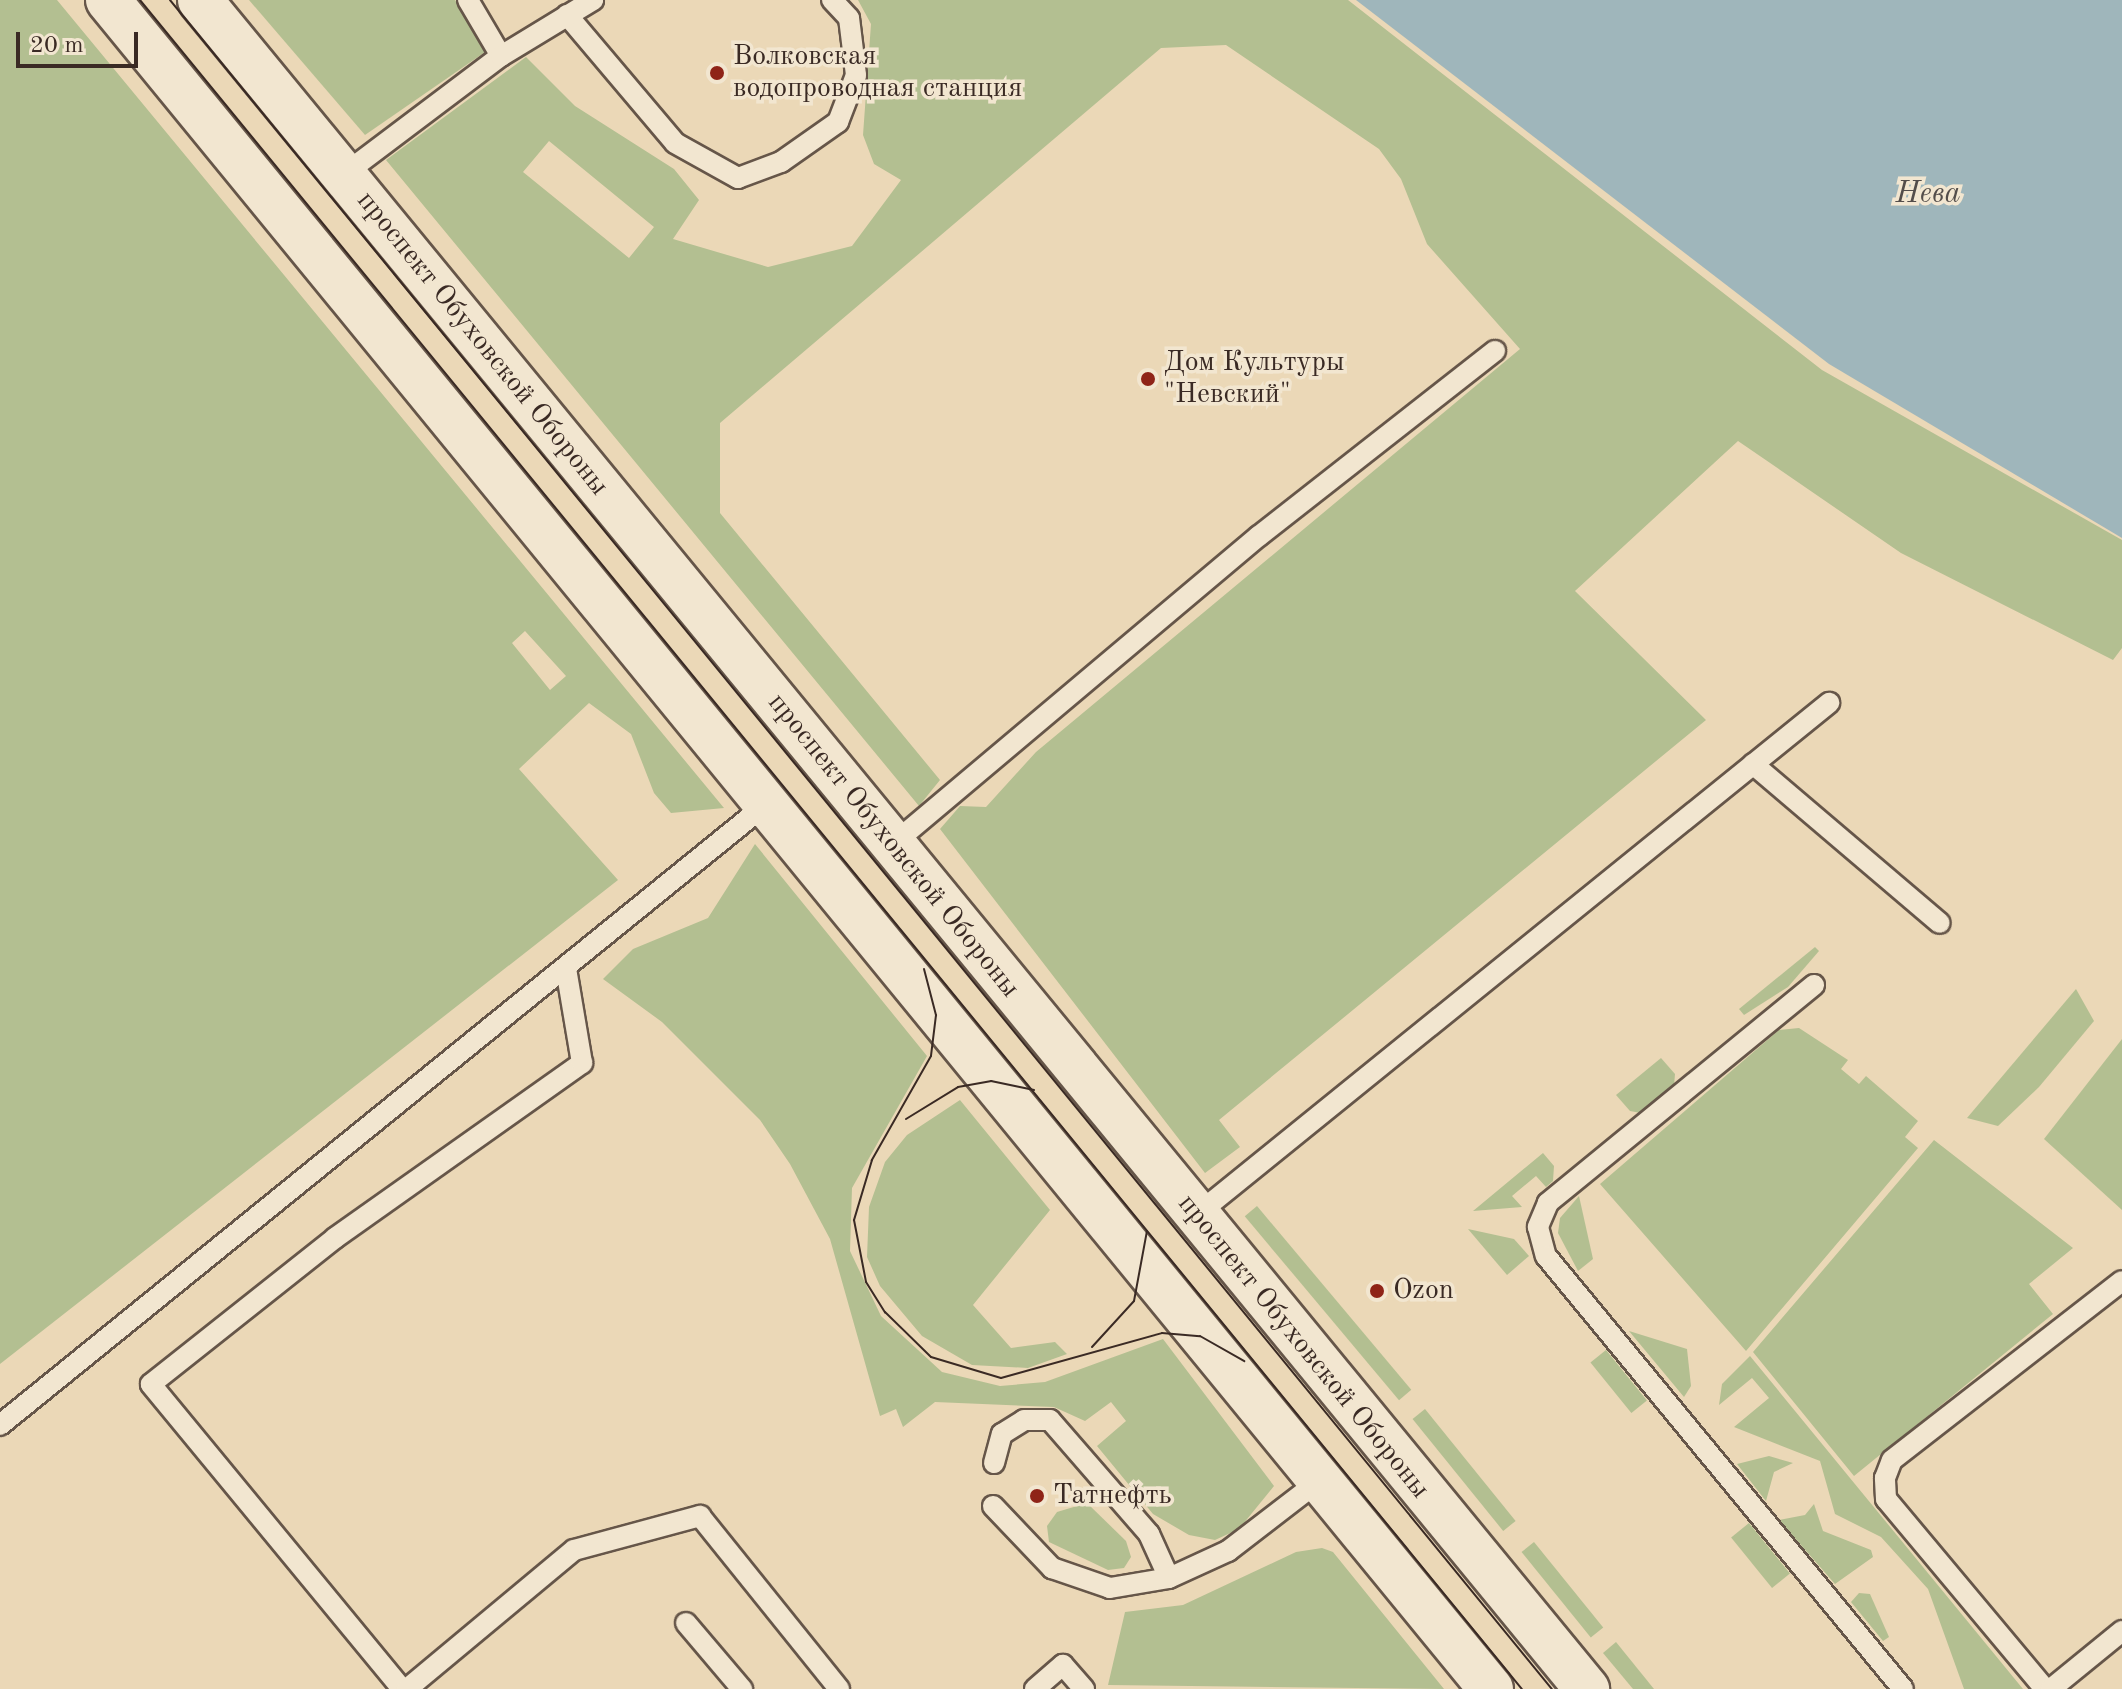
<!DOCTYPE html>
<html>
<head>
<meta charset="utf-8">
<style>
  body { margin:0 }
  #map { position:relative; width:2122px; height:1689px; overflow:hidden; background:#ebd8b7; font-family:"Old Standard TT",serif }
  div>[style] { position:absolute }
  [style*='--x'] { left:calc(var(--x)*1px); top:calc(var(--y)*1px); width:calc(var(--w)*1px); rotate:calc(var(--a)*1deg) }
  .green>* { inset:0; background:#b3bf91; transform-origin:0 0 }
  .water>* { inset:0; background:#9fb6bb }
  .roads { filter:drop-shadow(2px 0 #665649) drop-shadow(-2px 0 #665649) drop-shadow(0 2px #665649) drop-shadow(0 -2px #665649) }
  .lane>* { height:20px; margin:-10px; padding:0 10px; transform-origin:10px; border-radius:10px; background:#f2e6d0 }
  .secondary>* { height:44px; margin:-22px; padding:0 22px; transform-origin:22px; border-radius:22px; background:#f2e6d0 }
  .tram>* { height:2px; margin:-1px; padding:0 1px; transform-origin:1px; border-radius:1px; background:#3a2a24 }
  .dots>* { width:22px; height:22px; translate:-50% -50%; box-sizing:border-box; border:4px solid #f2e6d0; border-radius:50% }
  span { translate:-50% -50%; white-space:nowrap; text-align:center; line-height:1.15; -webkit-text-stroke:7px #f2e6d0; paint-order:stroke }
  .poi-label { font-size:28px; color:#3a2a24 }
  .left { translate:0 -50%; text-align:left }
  .street-label { font-size:28px; color:#3a2a24 }
  .water-label { font-size:30px; color:#534d4a; font-style:italic }
  .scale { position:absolute; left:16px; top:32px; width:122px; height:36px; box-sizing:border-box; border:4px solid #3a2a24; border-top:0; padding-left:10px; font-size:24px; line-height:28px; white-space:nowrap; color:#3a2a24; -webkit-text-stroke:6px #f2e6d0; paint-order:stroke }
</style>
</head>
<body>
<div id="map">
  <div class="green">
    <i style="clip-path:polygon(evenodd,0 0,57px 0,724px 808px,671px 813px,654px 793px,631px 734px,589px 703px,519px 769px,618px 880px,0 1364px,0 0,525px 631px,566px 676px,550px 690px,512px 643px,525px 631px)"></i>
    <i style="clip-path:polygon(249px 0,455px 0,488px 50px,365px 135px)"></i>
    <i style="clip-path:polygon(evenodd,858px 0,1348px 0,1822px 370px,2122px 540px,2122px 648px,2113px 660px,1901px 553px,1738px 441px,1575px 591px,1706px 720px,1219px 1120px,1240px 1147px,1205px 1173px,940px 829px,960px 806px,986px 807px,1036px 752px,1520px 349px,1427px 244px,1401px 179px,1379px 149px,1226px 45px,1161px 48px,720px 423px,720px 513px,940px 780px,919px 806px,386px 160px,526px 57px,575px 106px,674px 169px,699px 200px,673px 239px,768px 267px,852px 246px,901px 180px,874px 164px,863px 135px,871px 24px,858px 0,549px 141px,654px 227px,629px 258px,523px 172px,549px 141px)"></i>
    <i style="clip-path:polygon(755px 844px,927px 1056px,852px 1188px,850px 1251px,881px 1316px,942px 1372px,1000px 1386px,1045px 1382px,1163px 1339px,1274px 1486px,1239px 1529px,1215px 1540px,1189px 1535px,1153px 1514px,1097px 1446px,1126px 1421px,1111px 1402px,1085px 1421px,1054px 1407px,935px 1402px,903px 1427px,896px 1409px,880px 1416px,830px 1239px,790px 1164px,760px 1120px,662px 1022px,603px 979px,633px 949px,708px 918px)"></i>
    <i style="clip-path:polygon(1815px 947px,1819px 951px,1788px 987px,1744px 1015px,1739px 1009px)"></i>
    <i style="clip-path:polygon(2076px 989px,2094px 1021px,2039px 1087px,1998px 1126px,1967px 1118px)"></i>
    <i style="clip-path:polygon(1799px 1028px,1848px 1060px,1841px 1069px,1859px 1084px,1866px 1076px,1918px 1121px,1905px 1137px,1918px 1148px,1746px 1351px,1600px 1184px,1779px 1030px)"></i>
    <i style="clip-path:polygon(2122px 1039px,2122px 1210px,2044px 1139px)"></i>
    <i style="clip-path:polygon(1661px 1058px,1675px 1074px,1674px 1086px,1641px 1113px,1630px 1111px,1616px 1095px)"></i>
    <i style="clip-path:polygon(960px 1100px,1050px 1210px,973px 1305px,1011px 1348px,1055px 1342px,1067px 1354px,1028px 1368px,972px 1365px,922px 1336px,880px 1286px,867px 1257px,869px 1207px,885px 1162px,907px 1135px)"></i>
    <i style="clip-path:polygon(1934px 1140px,2073px 1248px,2029px 1284px,2053px 1314px,1854px 1476px,1753px 1352px)"></i>
    <i style="clip-path:polygon(1543px 1153px,1554px 1166px,1553px 1181px,1546px 1187px,1536px 1176px,1512px 1196px,1522px 1207px,1473px 1211px)"></i>
    <i style="clip-path:polygon(1579px 1196px,1593px 1259px,1578px 1271px,1558px 1233px,1560px 1218px)"></i>
    <i style="left:1257px;top:1206px;width:240px;height:16px;rotate:50deg"></i>
    <i style="clip-path:polygon(1468px 1229px,1514px 1239px,1529px 1256px,1507px 1275px)"></i>
    <i style="clip-path:polygon(1629px 1331px,1687px 1349px,1691px 1386px,1684px 1397px)"></i>
    <i style="left:1606px;top:1350px;width:65px;height:20px;rotate:51deg"></i>
    <i style="clip-path:polygon(1750px 1356px,2023px 1689px,1964px 1689px,1928px 1589px,1881px 1537px,1835px 1514px,1820px 1461px,1734px 1427px,1769px 1398px,1752px 1378px,1719px 1405px,1722px 1384px)"></i>
    <i style="left:1425px;top:1409px;width:144px;height:16px;rotate:51deg"></i>
    <i style="clip-path:polygon(1769px 1456px,1793px 1463px,1774px 1472px,1766px 1501px,1737px 1464px)"></i>
    <i style="clip-path:polygon(1087px 1503px,1126px 1541px,1131px 1557px,1124px 1568px,1108px 1570px,1049px 1542px,1047px 1526px,1057px 1512px)"></i>
    <i style="clip-path:polygon(1814px 1504px,1823px 1531px,1871px 1550px,1873px 1557px,1835px 1584px,1779px 1520px,1805px 1515px)"></i>
    <i style="left:1749px;top:1523px;width:65px;height:23px;rotate:51deg"></i>
    <i style="left:1534px;top:1542px;width:110px;height:16px;rotate:51deg"></i>
    <i style="clip-path:polygon(1322px 1548px,1333px 1552px,1444px 1689px,1108px 1685px,1125px 1612px,1183px 1605px,1296px 1552px)"></i>
    <i style="clip-path:polygon(1859px 1593px,1870px 1594px,1889px 1637px,1883px 1641px,1851px 1602px)"></i>
    <i style="clip-path:polygon(1616px 1642px,1654px 1689px,1633px 1689px,1603px 1653px)"></i>
  </div>
  <div class="water">
    <i style="clip-path:polygon(1356px 0,2122px 0,2122px 538px,1829px 364px)"></i>
  </div>
  <div class="roads">
    <div class="lane">
      <i style="--x:468;--y:0;--w:65;--a:59.5"></i>
      <i style="--x:567;--y:15;--w:167;--a:49.8"></i>
      <i style="--x:675;--y:143;--w:72;--a:29.1"></i>
      <i style="--x:738;--y:178;--w:46;--a:-20.4"></i>
      <i style="--x:781;--y:162;--w:70;--a:-35.1"></i>
      <i style="--x:838;--y:122;--w:50;--a:-69"></i>
      <i style="--x:856;--y:75;--w:57;--a:-97"></i>
      <i style="--x:849;--y:18;--w:25;--a:-133"></i>
      <i style="--x:343;--y:175;--w:198;--a:-37"></i>
      <i style="--x:501;--y:56;--w:108;--a:-31.3"></i>
      <i style="--x:1753;--y:764;--w:245;--a:40.4"></i>
      <i style="--x:893;--y:844;--w:478;--a:-40.1"></i>
      <i style="--x:1259;--y:536;--w:300;--a:-38.1"></i>
      <i style="--x:1814;--y:985;--w:344;--a:140.7"></i>
      <i style="--x:1548;--y:1203;--w:26;--a:113"></i>
      <i style="--x:1538;--y:1227;--w:30;--a:75"></i>
      <i style="--x:1546;--y:1256;--w:561;--a:50.5"></i>
      <i style="--x:1195;--y:1216;--w:816;--a:-38.98"></i>
      <i style="--x:0;--y:1425;--w:985;--a:-39.02"></i>
      <i style="--x:994;--y:1463;--w:30;--a:-75"></i>
      <i style="--x:1002;--y:1434;--w:26;--a:-32"></i>
      <i style="--x:1024;--y:1420;--w:26;--a:0"></i>
      <i style="--x:1050;--y:1420;--w:151;--a:49"></i>
      <i style="--x:1149;--y:1534;--w:48;--a:65.6"></i>
      <i style="--x:993;--y:1506;--w:86;--a:46.4"></i>
      <i style="--x:1052;--y:1568;--w:61;--a:19"></i>
      <i style="--x:1110;--y:1588;--w:60;--a:-9.6"></i>
      <i style="--x:1169;--y:1578;--w:65;--a:-24.6"></i>
      <i style="--x:1228;--y:1551;--w:115;--a:-37.6"></i>
      <i style="--x:686;--y:1623;--w:87;--a:49.7"></i>
      <i style="--x:402;--y:1689;--w:395;--a:-129.5"></i>
      <i style="--x:151;--y:1384;--w:235;--a:-38.4"></i>
      <i style="--x:335;--y:1238;--w:303;--a:-35.3"></i>
      <i style="--x:582;--y:1063;--w:96;--a:-99.6"></i>
      <i style="--x:407;--y:1689;--w:217;--a:-39.8"></i>
      <i style="--x:574;--y:1550;--w:131;--a:-15.1"></i>
      <i style="--x:700;--y:1516;--w:222;--a:51.2"></i>
      <i style="--x:1035;--y:1689;--w:37;--a:-41"></i>
      <i style="--x:1063;--y:1665;--w:32;--a:49"></i>
      <i style="--x:2045;--y:1689;--w:248;--a:-129.9"></i>
      <i style="--x:1886;--y:1499;--w:21;--a:-93"></i>
      <i style="--x:1885;--y:1478;--w:19;--a:-69"></i>
      <i style="--x:1892;--y:1460;--w:291;--a:-37.9"></i>
      <i style="--x:2051;--y:1689;--w:92;--a:-39.2"></i>
    </div>
    <div class="secondary">
      <i style="--x:108;--y:0;--w:2183;--a:50.69"></i>
      <i style="--x:200;--y:0;--w:2186;--a:50.61"></i>
    </div>
  </div>
  <div class="tram">
    <i style="--x:140;--y:0;--w:2182;--a:50.71"></i>
    <i style="--x:170;--y:0;--w:2182;--a:50.71"></i>
    <i style="--x:924;--y:969;--w:48;--a:75.4"></i>
    <i style="--x:936;--y:1015;--w:41;--a:97"></i>
    <i style="--x:931;--y:1056;--w:120;--a:119.6"></i>
    <i style="--x:872;--y:1160;--w:63;--a:106.7"></i>
    <i style="--x:854;--y:1220;--w:63;--a:79"></i>
    <i style="--x:866;--y:1282;--w:36;--a:58"></i>
    <i style="--x:885;--y:1312;--w:64;--a:44.4"></i>
    <i style="--x:931;--y:1357;--w:73;--a:16.7"></i>
    <i style="--x:1001;--y:1378;--w:167;--a:-15.6"></i>
    <i style="--x:1162;--y:1333;--w:38;--a:5"></i>
    <i style="--x:1200;--y:1336;--w:51;--a:29.6"></i>
    <i style="--x:906;--y:1119;--w:61;--a:-31.6"></i>
    <i style="--x:958;--y:1087;--w:34;--a:-10"></i>
    <i style="--x:991;--y:1081;--w:44;--a:11.8"></i>
    <i style="--x:1092;--y:1347;--w:62;--a:-47.6"></i>
    <i style="--x:1134;--y:1301;--w:71;--a:-79.5"></i>
  </div>
  <div class="dots">
    <i style="left:717px;top:73px;background:#8f2418"></i>
    <i style="left:1148px;top:379px;background:#8f2418"></i>
    <i style="left:1377px;top:1291px;background:#8f2418"></i>
    <i style="left:1037px;top:1496px;background:#8f2418"></i>
  </div>
  <div class="poi-label">
    <span class="left" style="left:733px;top:73px">Волковская<br>водопроводная станция</span>
    <span class="left" style="left:1164px;top:379px">Дом Культуры<br>"Невский"</span>
    <span class="left" style="left:1393px;top:1291px">Ozon</span>
    <span class="left" style="left:1053px;top:1496px">Татнефть</span>
  </div>
  <div class="street-label">
    <span style="left:482px;top:344px;rotate:51deg">проспект Обуховской Обороны</span>
    <span style="left:893px;top:846px;rotate:51deg">проспект Обуховской Обороны</span>
    <span style="left:1303px;top:1347px;rotate:51deg">проспект Обуховской Обороны</span>
  </div>
  <div class="water-label">
    <span style="left:1928px;top:194px">Нева</span>
  </div>
  <div class="scale">20 m</div>
</div>
</body>
</html>
